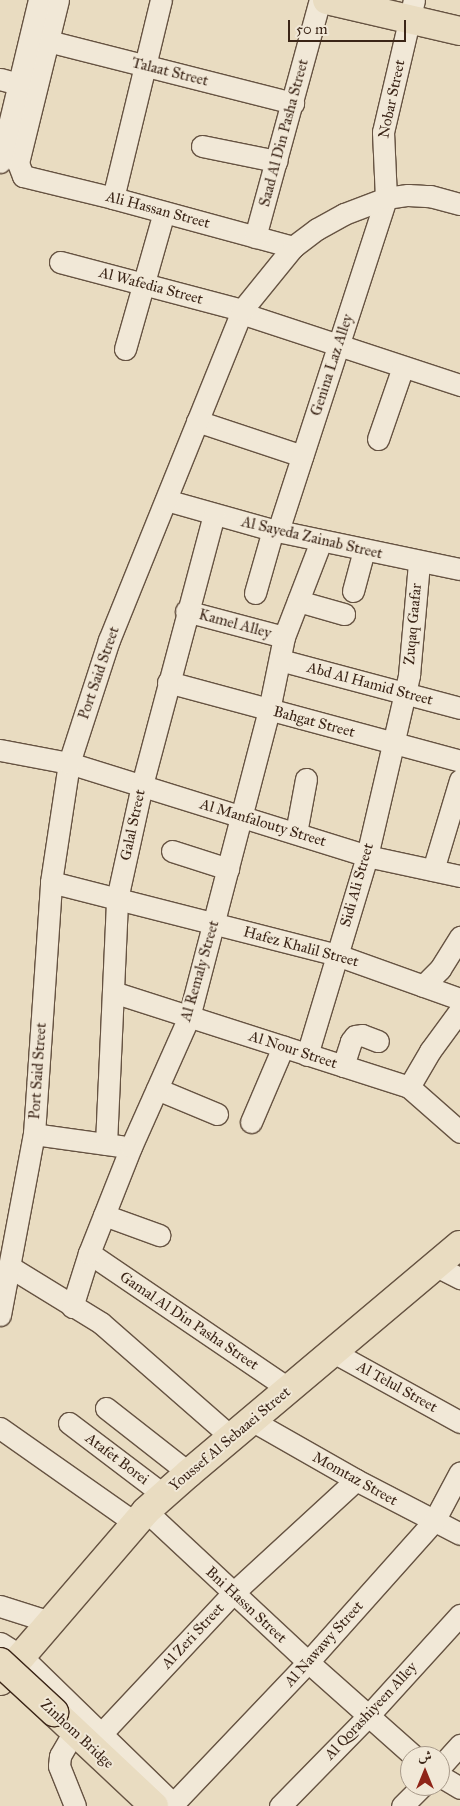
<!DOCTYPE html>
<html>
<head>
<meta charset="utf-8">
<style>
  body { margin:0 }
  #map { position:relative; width:460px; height:1806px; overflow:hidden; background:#e9dcc1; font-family:"IM FELL Great Primer",Amiri,serif }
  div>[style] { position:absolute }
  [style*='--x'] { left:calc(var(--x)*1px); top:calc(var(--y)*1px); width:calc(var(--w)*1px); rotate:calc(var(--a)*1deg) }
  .roads { filter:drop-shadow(1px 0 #665342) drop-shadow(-1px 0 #665342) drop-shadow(0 1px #665342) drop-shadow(0 -1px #665342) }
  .minor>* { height:21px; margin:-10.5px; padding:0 10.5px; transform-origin:10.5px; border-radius:10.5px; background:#f1e8d7 }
  .major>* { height:28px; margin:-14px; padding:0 14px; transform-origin:14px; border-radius:14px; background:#e9dcc1 }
  .bridges { filter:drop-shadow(1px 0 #3b2517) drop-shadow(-1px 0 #3b2517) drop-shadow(0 1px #3b2517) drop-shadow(0 -1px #3b2517) }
  .major-bridge>* { height:28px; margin:-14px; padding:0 14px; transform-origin:14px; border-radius:14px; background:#e9dcc1 }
  span { translate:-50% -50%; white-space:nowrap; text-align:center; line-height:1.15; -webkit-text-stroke:4px #f1e8d7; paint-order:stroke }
  .street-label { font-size:15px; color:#3b2517 }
  .north { position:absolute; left:400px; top:1746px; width:50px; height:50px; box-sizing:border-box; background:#f1e8d7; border:1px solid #a89a8a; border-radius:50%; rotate:0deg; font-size:14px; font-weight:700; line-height:20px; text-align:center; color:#3b2517 }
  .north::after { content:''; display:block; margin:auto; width:18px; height:22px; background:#8f2418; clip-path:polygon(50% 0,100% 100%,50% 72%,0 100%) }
  .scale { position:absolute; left:288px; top:20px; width:118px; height:22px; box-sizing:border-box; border:2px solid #3b2517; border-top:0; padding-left:6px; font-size:15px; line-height:18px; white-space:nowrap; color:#3b2517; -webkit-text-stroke:4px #f1e8d7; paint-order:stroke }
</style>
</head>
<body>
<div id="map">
  <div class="roads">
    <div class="minor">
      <i style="--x:58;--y:0;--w:168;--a:103.8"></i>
      <i style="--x:18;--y:163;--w:14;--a:69"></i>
      <i style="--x:23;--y:176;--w:93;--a:13.7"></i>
      <i style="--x:113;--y:198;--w:187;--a:15.2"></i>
      <i style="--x:48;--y:41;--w:253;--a:14.2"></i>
      <i style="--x:0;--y:79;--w:20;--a:15"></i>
      <i style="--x:202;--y:146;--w:76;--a:11.5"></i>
      <i style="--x:0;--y:162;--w:167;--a:-76.5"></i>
      <i style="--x:113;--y:198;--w:204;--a:-76.4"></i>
      <i style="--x:255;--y:237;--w:246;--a:-74.7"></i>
      <i style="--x:60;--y:262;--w:188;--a:14.8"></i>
      <i style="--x:241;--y:313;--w:231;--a:18.2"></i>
      <i style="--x:125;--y:349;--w:142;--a:-74.1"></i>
      <i style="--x:197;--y:421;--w:111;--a:18.4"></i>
      <i style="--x:378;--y:439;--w:76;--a:-70.9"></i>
      <i style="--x:166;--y:500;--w:111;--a:15.7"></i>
      <i style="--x:273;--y:530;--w:191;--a:11.8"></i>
      <i style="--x:278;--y:531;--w:350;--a:-72"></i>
      <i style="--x:386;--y:198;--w:66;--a:-92.6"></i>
      <i style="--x:383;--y:132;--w:136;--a:-76.8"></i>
      <i style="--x:353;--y:591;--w:42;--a:-75"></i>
      <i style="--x:255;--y:593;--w:66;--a:-74.1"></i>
      <i style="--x:298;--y:601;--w:48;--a:15.8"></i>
      <i style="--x:186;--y:611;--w:101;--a:14.9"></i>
      <i style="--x:280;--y:660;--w:186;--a:14.9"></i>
      <i style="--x:168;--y:682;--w:302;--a:15.1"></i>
      <i style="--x:0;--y:750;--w:70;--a:10.7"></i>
      <i style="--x:69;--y:763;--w:312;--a:17.3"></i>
      <i style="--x:367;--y:856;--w:95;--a:12.1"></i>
      <i style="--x:296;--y:833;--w:55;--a:-79.5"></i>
      <i style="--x:172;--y:851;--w:59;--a:17.8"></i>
      <i style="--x:433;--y:870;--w:94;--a:-73.3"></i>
      <i style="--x:51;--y:882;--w:295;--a:14.3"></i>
      <i style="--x:337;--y:955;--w:131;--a:19.7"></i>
      <i style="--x:423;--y:986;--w:24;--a:-45"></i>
      <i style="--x:440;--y:969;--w:38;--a:-58"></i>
      <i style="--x:113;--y:992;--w:311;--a:17.8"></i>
      <i style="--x:409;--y:1087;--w:68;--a:41.4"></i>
      <i style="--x:307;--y:1055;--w:208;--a:-73.2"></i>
      <i style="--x:367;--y:856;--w:186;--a:-76.9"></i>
      <i style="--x:409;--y:675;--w:113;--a:-84.9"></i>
      <i style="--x:343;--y:1066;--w:26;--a:-72"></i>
      <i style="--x:351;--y:1041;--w:6;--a:-51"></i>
      <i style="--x:355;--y:1036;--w:7;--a:-8"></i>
      <i style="--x:362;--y:1035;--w:17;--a:21"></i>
      <i style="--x:409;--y:1087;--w:42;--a:-59.7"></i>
      <i style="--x:430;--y:1051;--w:51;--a:-53.8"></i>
      <i style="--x:157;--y:1089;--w:65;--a:22.6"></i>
      <i style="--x:251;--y:1122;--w:82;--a:-66.9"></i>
      <i style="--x:34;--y:1134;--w:88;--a:7.9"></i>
      <i style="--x:106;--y:1144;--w:245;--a:-87.4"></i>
      <i style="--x:117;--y:899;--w:117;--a:-77.6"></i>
      <i style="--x:142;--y:785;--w:280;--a:-75.1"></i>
      <i style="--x:104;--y:1215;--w:59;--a:20"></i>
      <i style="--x:89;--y:1253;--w:242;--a:34.2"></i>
      <i style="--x:436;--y:1266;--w:27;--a:27"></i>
      <i style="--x:10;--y:1267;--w:107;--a:31.6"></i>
      <i style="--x:101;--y:1323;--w:173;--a:41.2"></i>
      <i style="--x:72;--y:1307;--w:57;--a:-72.5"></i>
      <i style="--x:89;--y:1253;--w:114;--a:-68.4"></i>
      <i style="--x:131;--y:1147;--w:142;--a:-66"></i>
      <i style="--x:189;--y:1017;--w:317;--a:-75.4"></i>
      <i style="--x:269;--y:710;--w:75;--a:-78.4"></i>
      <i style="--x:284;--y:637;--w:103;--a:-68.9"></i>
      <i style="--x:0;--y:1315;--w:184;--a:-79.4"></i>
      <i style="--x:34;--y:1134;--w:253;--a:-86.1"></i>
      <i style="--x:51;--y:882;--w:120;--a:-81.4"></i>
      <i style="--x:69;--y:763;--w:129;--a:-72"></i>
      <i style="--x:109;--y:640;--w:356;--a:-68"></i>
      <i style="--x:242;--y:310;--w:81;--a:-51"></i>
      <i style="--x:293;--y:247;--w:30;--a:-37"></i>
      <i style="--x:317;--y:229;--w:31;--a:-29"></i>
      <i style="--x:344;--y:214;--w:45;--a:-20.9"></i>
      <i style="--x:386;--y:198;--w:22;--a:-8"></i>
      <i style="--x:408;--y:195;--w:22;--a:3"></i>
      <i style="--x:430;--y:196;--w:31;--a:15"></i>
      <i style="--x:333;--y:1352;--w:145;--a:28.9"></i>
      <i style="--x:106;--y:1408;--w:105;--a:38.1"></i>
      <i style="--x:251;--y:1420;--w:121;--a:29.7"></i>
      <i style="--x:356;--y:1480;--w:117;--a:27.4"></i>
      <i style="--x:69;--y:1423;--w:119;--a:37.2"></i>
      <i style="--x:0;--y:1428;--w:165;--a:35.1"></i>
      <i style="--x:146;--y:1511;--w:221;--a:43"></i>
      <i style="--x:308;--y:1662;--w:142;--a:41.6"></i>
      <i style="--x:0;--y:1606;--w:52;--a:17.7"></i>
      <i style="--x:0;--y:1643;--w:25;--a:32"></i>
      <i style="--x:21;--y:1656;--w:215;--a:44.2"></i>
      <i style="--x:101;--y:1734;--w:193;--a:-46.9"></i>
      <i style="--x:233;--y:1593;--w:167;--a:-42.6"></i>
      <i style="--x:68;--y:1742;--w:16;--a:120"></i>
      <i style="--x:60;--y:1756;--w:10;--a:96"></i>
      <i style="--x:59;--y:1766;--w:43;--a:68.2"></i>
      <i style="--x:440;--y:1767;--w:30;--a:-48"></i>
      <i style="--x:440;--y:1776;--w:23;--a:31"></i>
      <i style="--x:173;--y:1804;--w:196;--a:-46.4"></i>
      <i style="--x:308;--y:1662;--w:189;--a:-48.2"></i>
      <i style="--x:434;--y:1521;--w:55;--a:-62"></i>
      <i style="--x:280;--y:1806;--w:126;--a:-45.6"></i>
      <i style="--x:368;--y:1716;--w:137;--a:-47.7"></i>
      <i style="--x:402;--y:1806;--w:28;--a:-45"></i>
    </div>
    <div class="major">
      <i style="--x:327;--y:0;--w:137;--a:13.1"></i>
      <i style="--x:0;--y:1681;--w:224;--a:-49.3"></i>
      <i style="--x:146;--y:1511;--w:57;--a:-41.5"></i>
      <i style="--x:189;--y:1473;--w:354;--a:-40.1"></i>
      <i style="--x:54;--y:1712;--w:137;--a:43.2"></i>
    </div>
  </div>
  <div class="bridges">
    <div class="major-bridge">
      <i style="--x:0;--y:1662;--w:74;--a:42.8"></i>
    </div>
  </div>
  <div class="street-label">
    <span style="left:170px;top:72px;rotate:14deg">Talaat Street</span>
    <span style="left:392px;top:99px;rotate:-78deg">Nobar Street</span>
    <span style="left:284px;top:133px;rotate:-75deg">Saad Al Din Pasha Street</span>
    <span style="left:158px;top:210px;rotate:15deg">Ali Hassan Street</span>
    <span style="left:151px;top:286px;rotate:15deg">Al Wafedia Street</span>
    <span style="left:332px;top:365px;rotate:-72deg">Genina Laz Alley</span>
    <span style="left:312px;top:538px;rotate:13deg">Al Sayeda Zainab Street</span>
    <span style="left:235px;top:624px;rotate:15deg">Kamel Alley</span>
    <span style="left:413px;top:624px;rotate:-85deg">Zuqaq Gaafar</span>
    <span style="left:99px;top:673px;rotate:-71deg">Port Said Street</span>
    <span style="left:370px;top:684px;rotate:15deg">Abd Al Hamid Street</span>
    <span style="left:314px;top:722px;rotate:15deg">Bahgat Street</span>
    <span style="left:263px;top:823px;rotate:17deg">Al Manfalouty Street</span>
    <span style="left:133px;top:825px;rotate:-78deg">Galal Street</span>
    <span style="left:357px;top:885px;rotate:-74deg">Sidi Ali Street</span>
    <span style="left:301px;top:947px;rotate:15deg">Hafez Khalil Street</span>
    <span style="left:200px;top:971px;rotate:-74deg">Al Remaly Street</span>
    <span style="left:293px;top:1050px;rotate:18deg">Al Nour Street</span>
    <span style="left:38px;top:1071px;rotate:-86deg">Port Said Street</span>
    <span style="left:189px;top:1321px;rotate:34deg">Gamal Al Din Pasha Street</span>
    <span style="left:397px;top:1387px;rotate:29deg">Al Telul Street</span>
    <span style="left:230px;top:1439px;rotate:-40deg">Youssef Al Sebaaei Street</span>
    <span style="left:117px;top:1459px;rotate:37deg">Atafet Borei</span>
    <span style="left:355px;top:1479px;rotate:29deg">Momtaz Street</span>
    <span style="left:246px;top:1605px;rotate:43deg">Bni Hassn Street</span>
    <span style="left:193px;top:1636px;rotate:-47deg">Al Zeri Street</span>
    <span style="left:324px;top:1644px;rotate:-48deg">Al Nawawy Street</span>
    <span style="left:371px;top:1711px;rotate:-47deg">Al Qorashiyeen Alley</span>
    <span style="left:77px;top:1734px;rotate:43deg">Zinhom Bridge</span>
  </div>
  <div class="north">ش</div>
  <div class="scale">50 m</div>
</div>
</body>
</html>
